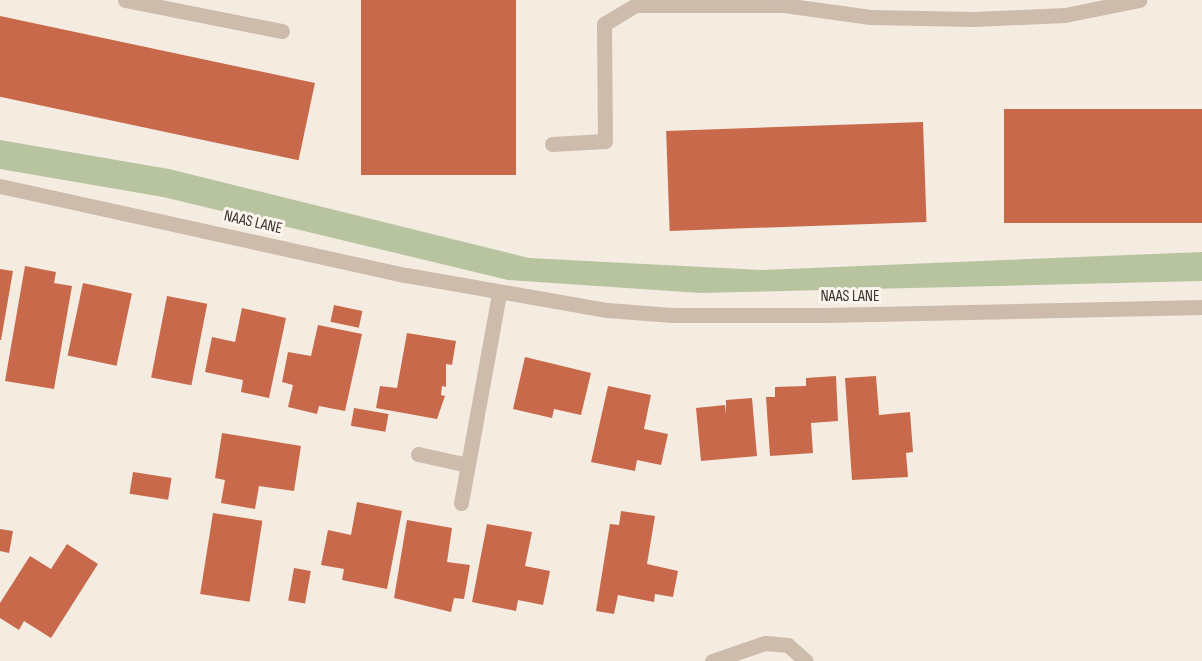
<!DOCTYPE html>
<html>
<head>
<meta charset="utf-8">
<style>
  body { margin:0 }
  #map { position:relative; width:1202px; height:661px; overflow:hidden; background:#f4ebe1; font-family:"Sofia Sans Condensed",sans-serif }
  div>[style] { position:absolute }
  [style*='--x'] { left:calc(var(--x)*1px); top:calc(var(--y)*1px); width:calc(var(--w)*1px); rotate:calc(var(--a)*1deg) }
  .green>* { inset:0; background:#b8c4a0 }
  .building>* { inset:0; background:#c8694b; transform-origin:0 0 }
  .service>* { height:15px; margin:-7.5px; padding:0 7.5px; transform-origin:7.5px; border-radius:7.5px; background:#cdbbac }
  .minor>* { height:15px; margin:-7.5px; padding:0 7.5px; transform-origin:7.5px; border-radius:7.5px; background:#cdbbac }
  span { translate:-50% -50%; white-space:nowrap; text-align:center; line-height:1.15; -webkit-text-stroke:6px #fbf5ee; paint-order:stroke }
  .street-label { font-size:16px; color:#3b302b }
</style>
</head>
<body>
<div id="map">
  <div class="green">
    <i style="clip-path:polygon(0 140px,169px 169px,529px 258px,761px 270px,1202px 252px,1202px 281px,700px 293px,508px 280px,163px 197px,0 169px)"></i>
  </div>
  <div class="building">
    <i style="left:361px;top:0;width:155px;height:175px"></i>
    <i style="left:0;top:16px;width:322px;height:79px;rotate:12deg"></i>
    <i style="left:1202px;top:109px;width:114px;height:198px;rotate:90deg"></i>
    <i style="left:923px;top:122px;width:100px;height:257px;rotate:88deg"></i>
    <i style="clip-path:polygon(25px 266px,56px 272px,54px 283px,72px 286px,54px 389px,5px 381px)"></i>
    <i style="clip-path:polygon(0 269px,13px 271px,1px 340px,0 340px)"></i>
    <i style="left:83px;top:283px;width:50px;height:74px;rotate:12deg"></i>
    <i style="left:167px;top:296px;width:41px;height:83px;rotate:11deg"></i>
    <i style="left:334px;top:305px;width:29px;height:17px;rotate:12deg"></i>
    <i style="clip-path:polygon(242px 308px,286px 318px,269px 398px,241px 392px,243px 380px,205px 372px,212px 337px,235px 342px)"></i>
    <i style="clip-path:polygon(318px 325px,362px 334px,345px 411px,319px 406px,317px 414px,288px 407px,293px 385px,282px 382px,288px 352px,311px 356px)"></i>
    <i style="clip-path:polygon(407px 333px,456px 341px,452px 365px,446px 364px,446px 387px,442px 386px,441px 395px,445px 396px,437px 419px,376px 408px,380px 386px,397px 388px)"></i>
    <i style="clip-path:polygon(525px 357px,591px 373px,581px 415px,554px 409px,552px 418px,513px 409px)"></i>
    <i style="clip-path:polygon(836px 376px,838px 421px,811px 423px,813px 453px,770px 456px,766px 397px,775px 397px,775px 387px,806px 386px,806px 378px)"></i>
    <i style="clip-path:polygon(876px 376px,879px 415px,910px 412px,913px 452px,906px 453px,908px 477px,852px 480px,845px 378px)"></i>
    <i style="clip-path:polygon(608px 386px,651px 395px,644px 429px,668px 434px,661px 465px,637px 460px,635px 471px,591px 462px)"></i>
    <i style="clip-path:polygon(752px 398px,757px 456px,701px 461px,696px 408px,725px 405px,726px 415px,726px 400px)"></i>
    <i style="left:354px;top:408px;width:35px;height:18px;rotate:10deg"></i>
    <i style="clip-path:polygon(222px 433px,301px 446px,294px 491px,259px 486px,255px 509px,221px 503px,225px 480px,215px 478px)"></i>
    <i style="left:133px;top:472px;width:39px;height:22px;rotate:9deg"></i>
    <i style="clip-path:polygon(357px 502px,402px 511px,387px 589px,342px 580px,344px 569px,321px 565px,328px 530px,351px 535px)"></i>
    <i style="clip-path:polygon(621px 511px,655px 516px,647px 564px,678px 571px,673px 597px,655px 594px,654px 602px,618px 595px,614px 614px,596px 611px,610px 524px,619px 525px)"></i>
    <i style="left:213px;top:513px;width:50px;height:82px;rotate:9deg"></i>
    <i style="clip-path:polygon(407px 520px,452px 528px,447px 562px,470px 565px,464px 599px,454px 598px,451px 612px,394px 598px)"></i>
    <i style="clip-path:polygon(487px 524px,532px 532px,525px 566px,550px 571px,543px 605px,518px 600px,516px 611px,472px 602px)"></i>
    <i style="clip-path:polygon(0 529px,13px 531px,9px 553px,0 551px)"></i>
    <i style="clip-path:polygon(67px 544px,98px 564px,51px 638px,24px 621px,19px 630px,0 618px,0 603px,30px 556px,51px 569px)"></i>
    <i style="left:294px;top:568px;width:17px;height:33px;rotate:10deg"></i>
  </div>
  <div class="service">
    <i style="--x:125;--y:0;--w:160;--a:11.2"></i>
    <i style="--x:552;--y:144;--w:53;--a:-3.2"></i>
    <i style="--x:605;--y:141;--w:117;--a:-90.5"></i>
    <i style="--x:604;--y:24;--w:37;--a:-31"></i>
    <i style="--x:636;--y:5;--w:148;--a:0"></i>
  </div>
  <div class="minor">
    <i style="--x:778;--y:0;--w:8;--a:40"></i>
    <i style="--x:784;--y:5;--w:87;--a:7.9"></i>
    <i style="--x:870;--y:17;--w:104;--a:1.1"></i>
    <i style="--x:974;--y:19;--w:91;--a:-2.5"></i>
    <i style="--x:1065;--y:15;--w:76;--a:-11.5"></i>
    <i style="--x:0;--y:186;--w:416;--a:12.4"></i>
    <i style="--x:406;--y:275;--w:204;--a:9.9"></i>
    <i style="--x:607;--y:310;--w:65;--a:4.4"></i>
    <i style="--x:672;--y:315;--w:153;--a:0"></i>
    <i style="--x:825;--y:315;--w:377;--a:-1.2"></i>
    <i style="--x:418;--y:454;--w:51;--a:12.4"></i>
    <i style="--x:461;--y:503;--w:213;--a:-79.7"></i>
    <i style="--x:712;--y:661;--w:56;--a:-18.8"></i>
    <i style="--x:765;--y:643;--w:23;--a:5"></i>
    <i style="--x:788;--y:645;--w:24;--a:42"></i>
  </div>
  <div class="street-label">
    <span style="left:253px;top:223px;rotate:13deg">NAAS LANE</span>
    <span style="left:850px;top:297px">NAAS LANE</span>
  </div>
</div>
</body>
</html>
